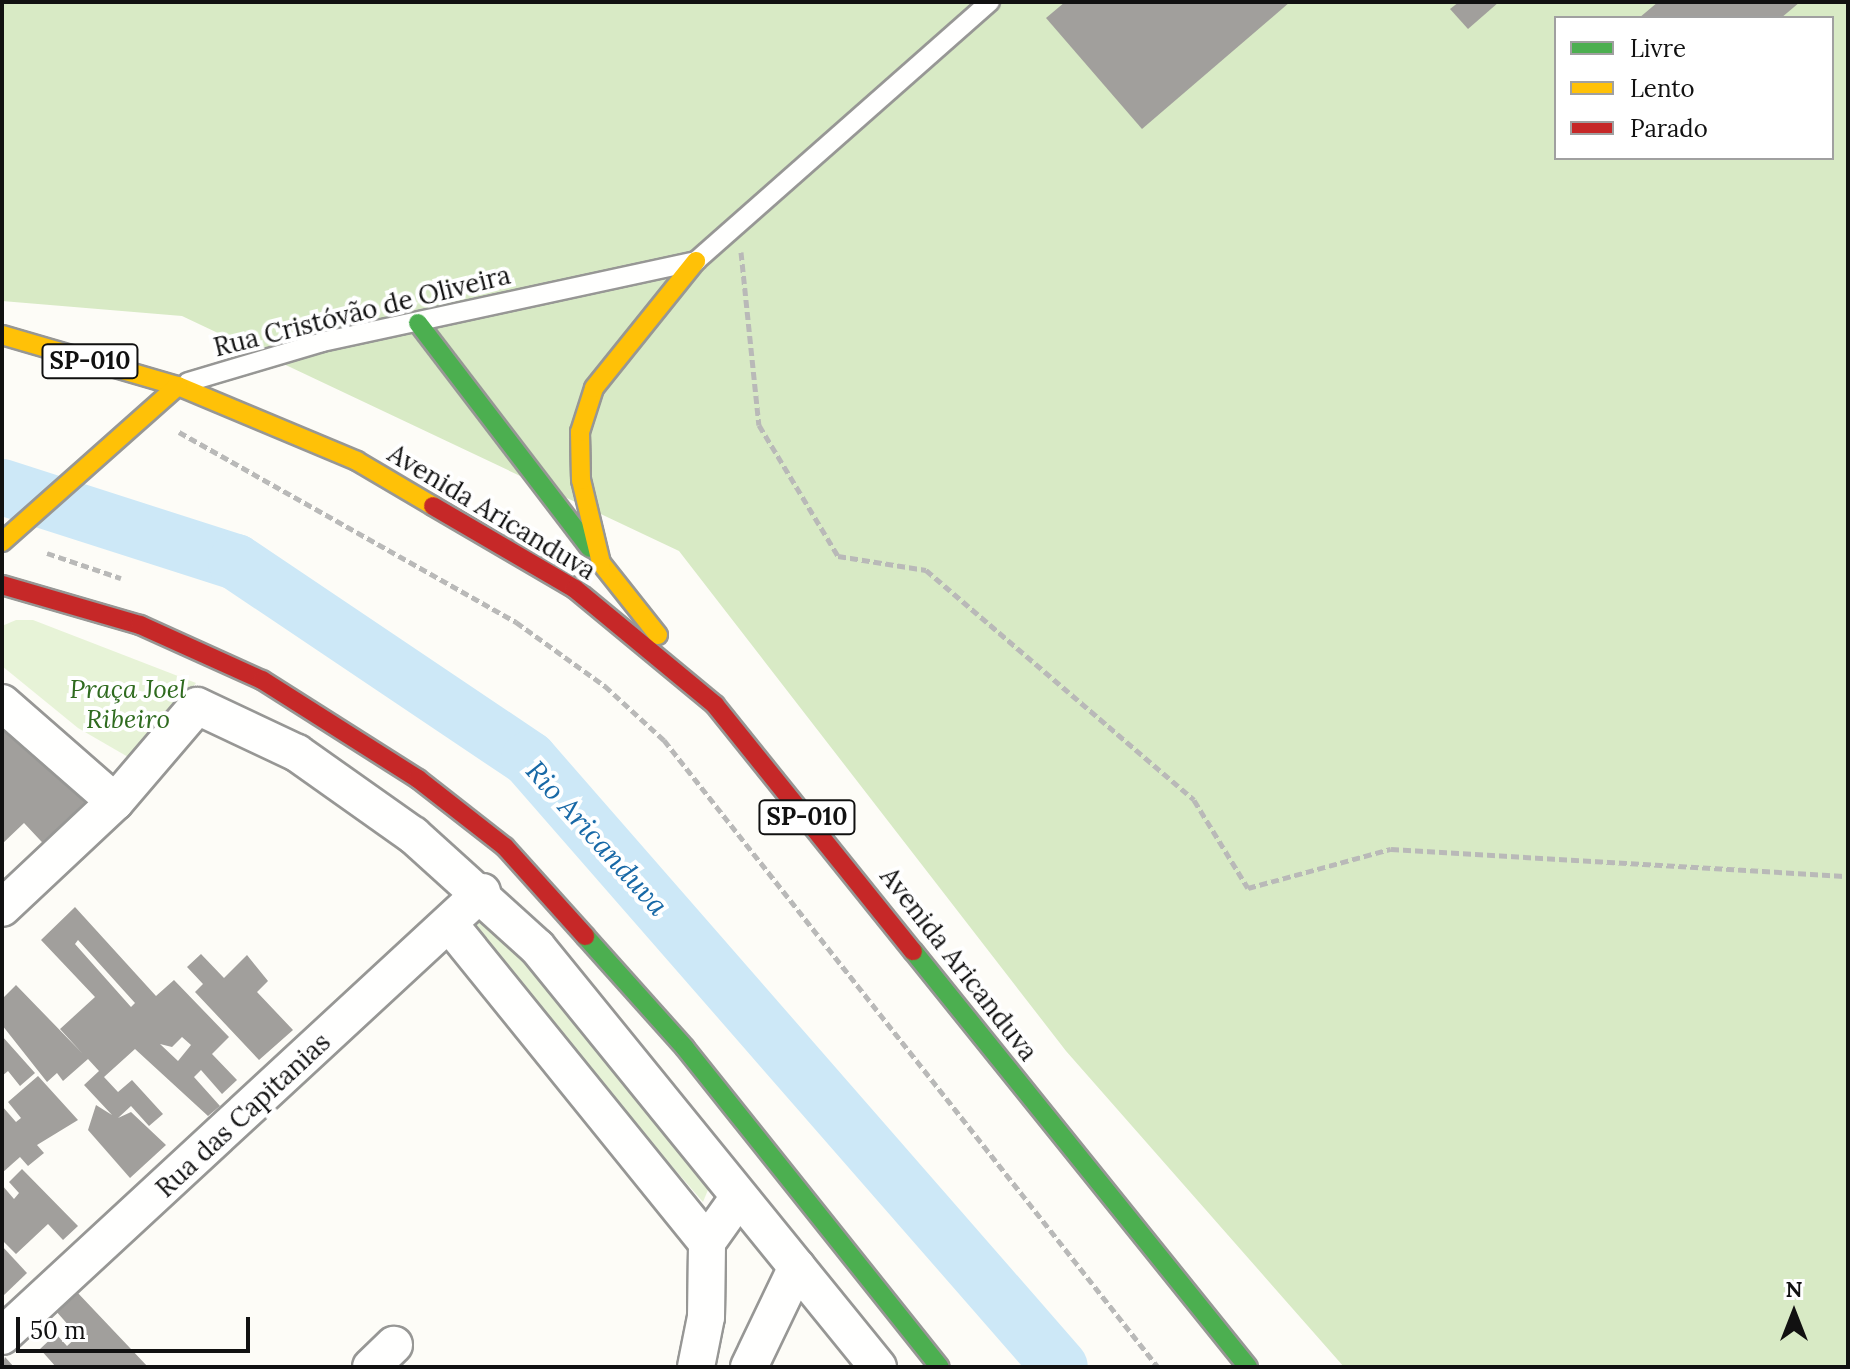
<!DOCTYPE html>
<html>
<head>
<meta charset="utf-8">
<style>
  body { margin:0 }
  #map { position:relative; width:1850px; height:1369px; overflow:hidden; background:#fdfcf7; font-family:Lora,serif }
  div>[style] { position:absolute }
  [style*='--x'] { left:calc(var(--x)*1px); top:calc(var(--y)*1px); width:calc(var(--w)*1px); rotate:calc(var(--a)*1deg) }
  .green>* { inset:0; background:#e7f3d7 }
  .forest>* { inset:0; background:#d8eac5 }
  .river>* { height:56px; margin:-28px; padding:0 28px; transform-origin:28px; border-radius:28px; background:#cde8f7 }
  .building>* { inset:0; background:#a19f9c }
  .path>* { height:5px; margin-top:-2.5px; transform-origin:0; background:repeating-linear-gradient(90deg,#b9b9b8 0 8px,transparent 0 12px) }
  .roads { filter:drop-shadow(2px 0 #979795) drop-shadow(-2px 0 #979795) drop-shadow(0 2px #979795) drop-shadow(0 -2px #979795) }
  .lane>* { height:18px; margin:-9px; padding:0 9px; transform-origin:9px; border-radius:9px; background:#fffffe }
  .street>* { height:36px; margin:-18px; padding:0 18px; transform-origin:18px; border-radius:18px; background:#fffffe }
  .fast>* { height:18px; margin:-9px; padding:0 9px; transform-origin:9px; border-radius:9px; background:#4caf50 }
  .slow>* { height:18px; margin:-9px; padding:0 9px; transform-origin:9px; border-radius:9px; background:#ffc107 }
  .jam>* { height:18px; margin:-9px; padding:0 9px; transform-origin:9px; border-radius:9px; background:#c62828 }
  span { translate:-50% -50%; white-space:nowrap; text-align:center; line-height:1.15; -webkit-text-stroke:8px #fff; paint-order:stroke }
  .shield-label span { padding:2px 6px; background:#fff; border:2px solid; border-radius:6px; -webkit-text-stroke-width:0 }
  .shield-label { font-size:24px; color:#111; font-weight:700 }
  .street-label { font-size:26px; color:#111 }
  .park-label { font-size:26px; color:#2f6b1f; font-style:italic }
  .water-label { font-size:28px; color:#1768a6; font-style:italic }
  .frame { position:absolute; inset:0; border:4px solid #111; pointer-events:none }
  .legend { position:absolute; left:1554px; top:16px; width:280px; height:144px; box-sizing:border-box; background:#fff; border:2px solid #a0a0a0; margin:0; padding:10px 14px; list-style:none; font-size:24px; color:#111 }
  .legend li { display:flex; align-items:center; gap:16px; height:40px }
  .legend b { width:40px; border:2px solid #a0a0a0 }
  .north { position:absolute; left:1754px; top:1273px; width:80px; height:80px; -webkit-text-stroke:6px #fff; paint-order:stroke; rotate:0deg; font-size:22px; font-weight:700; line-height:32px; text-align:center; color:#111 }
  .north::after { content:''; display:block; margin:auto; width:28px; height:36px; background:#111; clip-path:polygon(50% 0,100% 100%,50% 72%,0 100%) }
  .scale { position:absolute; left:16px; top:1317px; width:234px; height:36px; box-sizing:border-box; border:4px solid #111; border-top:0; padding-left:10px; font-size:24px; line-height:28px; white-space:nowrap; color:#111; -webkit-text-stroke:6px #fff; paint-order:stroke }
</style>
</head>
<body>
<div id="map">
  <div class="green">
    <i style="clip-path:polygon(16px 620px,33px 620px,196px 683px,135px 761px,78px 728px,2px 666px,2px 626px)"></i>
    <i style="clip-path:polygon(476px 916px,513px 945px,710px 1185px,703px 1202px,465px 928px)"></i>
  </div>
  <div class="forest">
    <i style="clip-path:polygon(evenodd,2px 2px,1848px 2px,1848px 1367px,1344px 1367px,1066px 1051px,679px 551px,182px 316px,2px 301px,2px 2px,1556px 18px,1832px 18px,1832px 158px,1556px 158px,1556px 18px)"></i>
  </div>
  <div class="river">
    <i style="--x:2;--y:487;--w:246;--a:17.8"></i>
    <i style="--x:236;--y:562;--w:353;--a:33.9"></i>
    <i style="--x:529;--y:759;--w:807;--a:48.87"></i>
  </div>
  <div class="building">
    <i style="clip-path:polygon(1065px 2px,1290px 2px,1142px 129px,1046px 18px)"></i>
    <i style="clip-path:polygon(1459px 2px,1499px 2px,1468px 29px,1450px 9px)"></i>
    <i style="clip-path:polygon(1658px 2px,1800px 2px,1781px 18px,1639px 18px)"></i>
    <i style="clip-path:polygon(2px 716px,97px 791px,55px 856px,24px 823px,2px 844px)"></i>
    <i style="clip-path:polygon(evenodd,75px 907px,156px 996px,174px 980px,229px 1037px,212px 1054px,237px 1080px,222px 1094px,201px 1070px,194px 1077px,220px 1106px,208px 1116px,135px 1049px,104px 1077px,118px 1092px,132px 1080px,163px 1114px,149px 1126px,131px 1106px,118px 1118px,131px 1112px,166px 1145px,130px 1178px,88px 1130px,96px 1105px,112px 1115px,84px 1085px,99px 1071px,88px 1059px,63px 1081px,57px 1073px,47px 1082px,2px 1025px,2px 999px,16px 985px,82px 1053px,60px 1029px,95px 997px,41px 940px,75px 907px,78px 940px,135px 1003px,131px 1007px,75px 944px,78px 940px,75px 907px,182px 1037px,191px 1045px,178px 1061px,160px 1044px,172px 1047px,182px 1037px)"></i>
    <i style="clip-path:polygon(201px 954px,224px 978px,247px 955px,268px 981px,257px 992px,293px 1030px,259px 1060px,195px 992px,203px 984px,187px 967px)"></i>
    <i style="clip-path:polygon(2px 1036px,35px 1073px,20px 1086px,8px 1071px,2px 1076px)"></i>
    <i style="clip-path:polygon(38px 1076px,78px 1120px,37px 1145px,44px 1153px,28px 1166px,20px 1157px,2px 1173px,2px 1106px,16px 1122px,21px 1118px,8px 1102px)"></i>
    <i style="clip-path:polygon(22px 1169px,78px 1226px,63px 1240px,48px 1224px,16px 1254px,2px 1240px,2px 1185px,14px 1199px,19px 1193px,9px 1182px)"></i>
    <i style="clip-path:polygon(2px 1246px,27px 1273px,2px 1297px)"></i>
    <i style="clip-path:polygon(76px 1291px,148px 1367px,56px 1367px,40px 1349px,56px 1334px,67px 1346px,78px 1336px,55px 1310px)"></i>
    <i style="clip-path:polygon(5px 1357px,14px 1367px,2px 1367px)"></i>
  </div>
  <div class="path">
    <i style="--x:741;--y:252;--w:174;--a:84.1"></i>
    <i style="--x:759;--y:425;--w:153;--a:58.9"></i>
    <i style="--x:838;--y:556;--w:89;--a:9"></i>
    <i style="--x:926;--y:570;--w:353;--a:40.6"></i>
    <i style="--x:1194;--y:800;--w:103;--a:58.5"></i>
    <i style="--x:1248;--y:888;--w:148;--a:-15.3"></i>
    <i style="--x:1391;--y:849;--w:458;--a:3.4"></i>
    <i style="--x:179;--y:432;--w:387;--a:29.4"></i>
    <i style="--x:516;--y:622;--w:110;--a:35.7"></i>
    <i style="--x:605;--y:686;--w:80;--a:42.5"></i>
    <i style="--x:664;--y:740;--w:798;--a:51.77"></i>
    <i style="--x:47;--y:553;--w:78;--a:18.7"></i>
  </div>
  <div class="roads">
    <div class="lane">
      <i style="--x:188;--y:382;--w:140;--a:-16.6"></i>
      <i style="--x:322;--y:342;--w:383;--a:-12.2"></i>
      <i style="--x:696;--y:261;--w:392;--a:-41.4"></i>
    </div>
    <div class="street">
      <i style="--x:2;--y:703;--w:150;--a:41.2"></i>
      <i style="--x:2;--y:908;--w:155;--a:-43.2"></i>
      <i style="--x:115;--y:802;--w:126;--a:-49.5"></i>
      <i style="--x:197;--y:706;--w:110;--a:25.2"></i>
      <i style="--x:297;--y:753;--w:142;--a:35.3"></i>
      <i style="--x:413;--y:835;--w:167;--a:42.1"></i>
      <i style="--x:537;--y:947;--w:541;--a:50.93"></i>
      <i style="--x:450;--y:925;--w:408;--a:51"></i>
      <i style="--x:2;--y:1336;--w:654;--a:-42.77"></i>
      <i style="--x:371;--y:1367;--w:32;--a:-44"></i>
      <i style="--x:696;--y:1367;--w:51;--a:-78.7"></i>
      <i style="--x:706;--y:1317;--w:75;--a:-89.2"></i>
      <i style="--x:707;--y:1242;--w:55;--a:-54.6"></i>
      <i style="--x:749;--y:1367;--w:111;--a:-64.4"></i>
    </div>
    <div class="fast">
      <i style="--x:418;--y:323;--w:283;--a:52.6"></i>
      <i style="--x:585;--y:936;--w:150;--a:48.2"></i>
      <i style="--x:685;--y:1048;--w:408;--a:51.4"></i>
      <i style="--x:913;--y:951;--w:534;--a:51.16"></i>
    </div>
    <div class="slow">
      <i style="--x:2;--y:335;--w:183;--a:16.2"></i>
      <i style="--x:178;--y:386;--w:194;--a:22.7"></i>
      <i style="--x:357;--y:461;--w:88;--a:30.6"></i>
      <i style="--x:2;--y:542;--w:235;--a:-41.6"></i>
      <i style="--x:658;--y:635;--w:92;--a:-128.4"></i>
      <i style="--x:601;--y:563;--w:85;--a:-103.5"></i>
      <i style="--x:581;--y:480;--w:48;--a:-91.2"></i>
      <i style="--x:580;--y:432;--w:46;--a:-72.3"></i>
      <i style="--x:594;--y:388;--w:163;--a:-51.2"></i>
    </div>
    <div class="jam">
      <i style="--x:433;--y:506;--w:164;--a:30.3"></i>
      <i style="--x:575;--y:589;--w:182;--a:39.6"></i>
      <i style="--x:715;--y:705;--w:316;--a:51.2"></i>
      <i style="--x:2;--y:585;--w:144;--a:16.2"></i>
      <i style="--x:140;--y:625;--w:134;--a:24.3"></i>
      <i style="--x:262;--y:680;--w:185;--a:32.4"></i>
      <i style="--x:418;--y:779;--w:110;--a:38"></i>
      <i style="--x:505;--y:847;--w:120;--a:48"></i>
    </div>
  </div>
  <div class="shield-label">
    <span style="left:90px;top:361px">SP-010</span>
    <span style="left:807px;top:817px">SP-010</span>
  </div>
  <div class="street-label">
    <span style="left:362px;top:311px;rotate:-14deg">Rua Cristóvão de Oliveira</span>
    <span style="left:492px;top:512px;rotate:31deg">Avenida Aricanduva</span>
    <span style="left:959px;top:964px;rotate:52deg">Avenida Aricanduva</span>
    <span style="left:243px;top:1115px;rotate:-43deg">Rua das Capitanias</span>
  </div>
  <div class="park-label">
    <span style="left:128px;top:704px">Praça Joel<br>Ribeiro</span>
  </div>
  <div class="water-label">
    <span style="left:597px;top:838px;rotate:48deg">Rio Aricanduva</span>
  </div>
  <div class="frame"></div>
  <ul class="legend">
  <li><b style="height:10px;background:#4caf50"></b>Livre</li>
  <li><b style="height:10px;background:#ffc107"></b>Lento</li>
  <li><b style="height:10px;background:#c62828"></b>Parado</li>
  </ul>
  <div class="north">N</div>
  <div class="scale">50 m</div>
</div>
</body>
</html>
